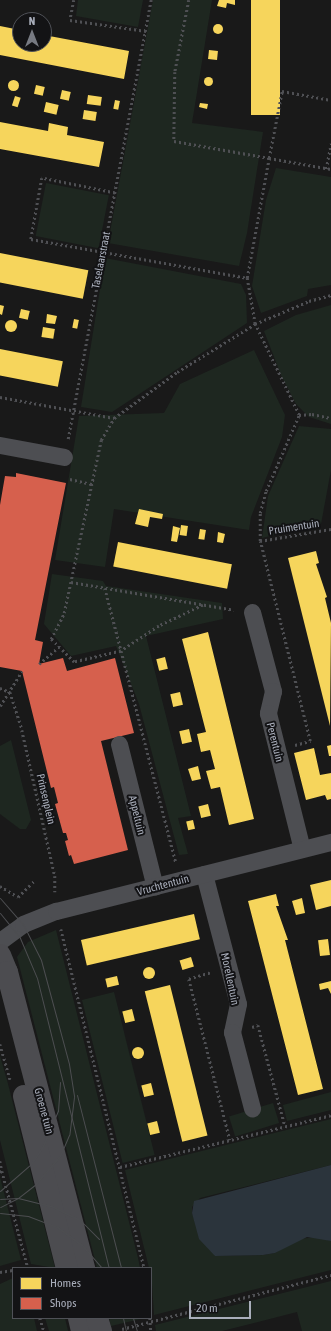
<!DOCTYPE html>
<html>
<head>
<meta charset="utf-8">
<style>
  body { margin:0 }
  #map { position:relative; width:331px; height:1331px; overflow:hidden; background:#191919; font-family:"Asap Condensed",sans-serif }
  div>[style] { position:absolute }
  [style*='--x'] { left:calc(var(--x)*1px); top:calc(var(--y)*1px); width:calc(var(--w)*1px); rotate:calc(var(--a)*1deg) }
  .green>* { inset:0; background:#1e2720; transform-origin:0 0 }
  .water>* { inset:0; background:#2b343c }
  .homes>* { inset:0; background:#f6d55c; transform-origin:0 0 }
  .round { border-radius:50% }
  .shops>* { inset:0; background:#d6604d }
  .path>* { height:2.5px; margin-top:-1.25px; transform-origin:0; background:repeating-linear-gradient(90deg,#4f5054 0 2px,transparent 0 5px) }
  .street>* { height:17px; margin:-8.5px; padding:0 8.5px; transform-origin:8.5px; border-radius:8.5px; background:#4d4e52 }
  .secondary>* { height:22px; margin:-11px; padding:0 11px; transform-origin:11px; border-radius:11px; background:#4c4c50 }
  .tram>* { height:1px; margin:-0.5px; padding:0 0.5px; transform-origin:0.5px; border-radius:0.5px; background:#4d4e51 }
  span { translate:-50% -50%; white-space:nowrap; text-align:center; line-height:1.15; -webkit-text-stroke:4px #131315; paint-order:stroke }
  .street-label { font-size:11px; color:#a9aebb }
  .legend { position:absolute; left:12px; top:1267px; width:140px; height:52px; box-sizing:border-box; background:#131315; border:1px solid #4f5157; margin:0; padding:5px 7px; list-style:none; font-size:12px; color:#a9aebb }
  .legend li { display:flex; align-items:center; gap:8px; height:20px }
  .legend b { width:20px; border:1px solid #4f5157 }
  .north { position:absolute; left:12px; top:12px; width:40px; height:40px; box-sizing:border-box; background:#131315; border:1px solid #4f5157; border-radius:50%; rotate:0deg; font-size:11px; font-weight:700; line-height:16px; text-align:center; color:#a9aebb }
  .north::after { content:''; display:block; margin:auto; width:14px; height:18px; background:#777a82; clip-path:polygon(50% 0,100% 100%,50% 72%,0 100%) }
  .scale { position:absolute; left:189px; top:1301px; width:62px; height:18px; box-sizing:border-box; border:2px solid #a9aebb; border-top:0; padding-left:5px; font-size:12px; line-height:14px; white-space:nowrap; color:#a9aebb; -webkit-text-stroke:3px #131315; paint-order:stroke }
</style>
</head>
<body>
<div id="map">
  <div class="green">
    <i style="clip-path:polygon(78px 0,143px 0,138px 27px,76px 16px)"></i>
    <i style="clip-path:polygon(153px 0,212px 0,192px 123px,263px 132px,247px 233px,239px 266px,108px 243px)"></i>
    <i style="clip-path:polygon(276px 168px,331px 177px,331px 285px,308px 289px,307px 296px,261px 313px,252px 286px,266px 200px)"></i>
    <i style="left:46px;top:183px;width:64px;height:54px;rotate:11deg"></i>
    <i style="clip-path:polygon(105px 258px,241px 284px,246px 295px,247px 323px,112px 412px,81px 407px)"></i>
    <i style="clip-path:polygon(331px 305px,331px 424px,309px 417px,296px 404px,281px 375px,264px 331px,296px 315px)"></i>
    <i style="clip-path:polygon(254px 350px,285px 415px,282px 437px,251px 517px,249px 530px,114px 509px,105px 567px,55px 560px,79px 416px,164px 413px,180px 384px)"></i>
    <i style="clip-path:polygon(299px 426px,331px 429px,331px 470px,321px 524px,262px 538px,268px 496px)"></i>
    <i style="clip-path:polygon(52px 574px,103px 581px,106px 586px,222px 603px,223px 619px,146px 636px,191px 816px,178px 818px,188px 854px,179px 855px,139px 704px,116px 646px,71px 656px,44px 624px)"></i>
    <i style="clip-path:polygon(11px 740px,31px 820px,26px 829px,20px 829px,0 814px,0 746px)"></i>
    <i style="clip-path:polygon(56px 930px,138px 1258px,140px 1268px,97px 1268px,17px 957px,28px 942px)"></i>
    <i style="left:114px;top:992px;width:168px;height:33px;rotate:76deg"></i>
    <i style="clip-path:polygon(0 1056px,7px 1080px,55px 1268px,31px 1264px,0 1140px)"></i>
    <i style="clip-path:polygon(331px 1092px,331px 1110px,287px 1121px,283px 1105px)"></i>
    <i style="left:273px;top:1103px;width:21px;height:46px;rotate:73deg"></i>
    <i style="clip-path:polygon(331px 1119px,331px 1165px,200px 1198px,192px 1207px,192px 1213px,215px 1256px,263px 1255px,275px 1253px,299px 1239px,317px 1237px,331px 1241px,331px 1270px,154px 1315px,151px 1268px,149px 1268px,125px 1170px)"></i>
    <i style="clip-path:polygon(0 1177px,21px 1260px,0 1266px)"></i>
    <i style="clip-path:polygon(13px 1278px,13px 1318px,34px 1318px,37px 1331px,0 1331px,0 1284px)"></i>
    <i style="clip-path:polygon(331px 1281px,331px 1331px,302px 1331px,297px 1312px,222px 1331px,156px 1331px,155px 1325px)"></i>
    <i style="clip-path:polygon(45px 1318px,65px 1318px,68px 1331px,49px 1331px)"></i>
    <i style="clip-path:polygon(109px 1318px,145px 1318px,111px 1326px)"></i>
  </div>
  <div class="water">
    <i style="clip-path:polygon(331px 1165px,331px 1241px,307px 1237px,275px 1253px,263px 1255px,215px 1256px,199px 1239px,192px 1213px,194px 1201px)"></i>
  </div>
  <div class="homes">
    <i style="clip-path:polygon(235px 0,235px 5px,227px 3px,226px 8px,217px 6px,219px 0)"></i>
    <i style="left:251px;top:0;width:29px;height:115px"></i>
    <i class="round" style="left:213px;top:24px;width:10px;height:10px"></i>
    <i style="clip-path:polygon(0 26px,20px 30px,20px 44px,44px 44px,44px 35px,129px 51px,124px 79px,0 55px)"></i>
    <i style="left:209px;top:50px;width:9px;height:9px;rotate:6deg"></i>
    <i class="round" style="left:203.5px;top:76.5px;width:9px;height:9px"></i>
    <i class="round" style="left:7.5px;top:79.5px;width:11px;height:11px"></i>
    <i style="left:36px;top:85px;width:9px;height:9px;rotate:13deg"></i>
    <i style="left:62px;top:90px;width:9px;height:9px;rotate:13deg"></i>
    <i style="left:88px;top:95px;width:14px;height:9px;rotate:8deg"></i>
    <i style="left:15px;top:96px;width:6px;height:10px;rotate:18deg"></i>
    <i style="left:115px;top:100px;width:5px;height:9px;rotate:11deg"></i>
    <i style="left:46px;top:102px;width:13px;height:10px;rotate:13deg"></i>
    <i style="clip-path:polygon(200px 103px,208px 104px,207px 109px,199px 107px)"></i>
    <i style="left:84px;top:110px;width:13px;height:9px;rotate:9deg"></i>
    <i style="clip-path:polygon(0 122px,48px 131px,49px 123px,68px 127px,67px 135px,104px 142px,99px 167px,0 149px)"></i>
    <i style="left:0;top:253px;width:90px;height:29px;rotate:11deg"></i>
    <i style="clip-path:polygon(0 305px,4px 306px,2px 315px,0 314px)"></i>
    <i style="left:21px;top:309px;width:9px;height:9px;rotate:13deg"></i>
    <i style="clip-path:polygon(47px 314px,57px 316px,55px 324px,46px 323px)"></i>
    <i style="left:74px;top:319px;width:5px;height:9px;rotate:11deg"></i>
    <i class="round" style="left:5px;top:320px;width:12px;height:12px"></i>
    <i style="left:43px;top:327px;width:12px;height:10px;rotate:9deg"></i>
    <i style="left:0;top:349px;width:64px;height:26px;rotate:11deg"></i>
    <i style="clip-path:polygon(139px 509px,163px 514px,162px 519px,150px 517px,148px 527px,135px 524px)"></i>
    <i style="left:181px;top:525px;width:7px;height:10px;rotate:8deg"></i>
    <i style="clip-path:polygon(173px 526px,180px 528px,177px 542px,171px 541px)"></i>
    <i style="left:200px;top:529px;width:6px;height:10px;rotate:9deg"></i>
    <i style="clip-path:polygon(218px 532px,225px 534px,223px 543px,217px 542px)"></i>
    <i style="left:118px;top:542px;width:116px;height:25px;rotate:11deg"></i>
    <i style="clip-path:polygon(316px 551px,319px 563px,316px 564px,327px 597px,325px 598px,331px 623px,330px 726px,288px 558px)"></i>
    <i style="clip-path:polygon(208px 632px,254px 819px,229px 825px,220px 787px,211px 789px,206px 771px,215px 769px,210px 750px,201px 752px,197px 734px,206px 732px,182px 639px)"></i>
    <i style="left:165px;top:657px;width:12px;height:9px;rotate:76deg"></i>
    <i style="left:180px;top:692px;width:13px;height:10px;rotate:77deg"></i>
    <i style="left:189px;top:729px;width:13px;height:10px;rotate:77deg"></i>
    <i style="clip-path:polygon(331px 745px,331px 756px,329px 756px,327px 746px)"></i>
    <i style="clip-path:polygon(314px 748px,320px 775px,331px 773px,331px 799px,327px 800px,325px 795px,306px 800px,294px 753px)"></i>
    <i style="clip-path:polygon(198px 766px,201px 779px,192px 781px,188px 769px)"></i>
    <i style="left:208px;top:804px;width:12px;height:10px;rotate:76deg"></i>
    <i style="left:193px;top:820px;width:9px;height:7px;rotate:77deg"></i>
    <i style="clip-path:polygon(331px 880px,331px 906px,316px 910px,310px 885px)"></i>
    <i style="clip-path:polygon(276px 894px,279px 906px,276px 906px,288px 940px,285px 940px,323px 1089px,298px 1095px,248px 901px)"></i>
    <i style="clip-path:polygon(302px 898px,305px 913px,296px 915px,292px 901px)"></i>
    <i style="left:194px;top:914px;width:26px;height:116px;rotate:77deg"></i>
    <i style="left:328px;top:939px;width:16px;height:10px;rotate:83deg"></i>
    <i style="left:191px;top:957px;width:10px;height:12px;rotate:73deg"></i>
    <i class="round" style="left:143px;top:967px;width:12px;height:12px"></i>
    <i style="left:117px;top:976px;width:9px;height:12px;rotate:77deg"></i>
    <i style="clip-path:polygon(331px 981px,331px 994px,328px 988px,320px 990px,319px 984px)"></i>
    <i style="left:170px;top:985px;width:155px;height:26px;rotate:76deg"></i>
    <i style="left:132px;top:1009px;width:12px;height:10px;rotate:76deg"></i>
    <i class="round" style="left:132px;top:1047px;width:12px;height:12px"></i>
    <i style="left:151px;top:1083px;width:12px;height:10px;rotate:76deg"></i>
    <i style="left:157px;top:1121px;width:12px;height:10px;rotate:76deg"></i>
  </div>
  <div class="shops">
    <i style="clip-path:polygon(16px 473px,66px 483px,35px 640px,43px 642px,39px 664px,63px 658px,67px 671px,115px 658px,134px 733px,101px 741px,128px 850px,74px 864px,71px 855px,69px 856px,65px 841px,68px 840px,66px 833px,63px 833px,55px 804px,58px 803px,54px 787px,51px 788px,22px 671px,0 667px,0 505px,5px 476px,16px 477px)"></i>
  </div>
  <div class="path">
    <i style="--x:74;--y:0;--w:20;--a:101"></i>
    <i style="--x:70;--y:20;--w:77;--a:8.2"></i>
    <i style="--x:189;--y:0;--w:73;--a:101"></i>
    <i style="--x:175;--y:72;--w:69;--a:90.8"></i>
    <i style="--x:174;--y:141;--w:97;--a:10.1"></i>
    <i style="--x:269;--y:158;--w:68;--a:-79"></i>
    <i style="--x:282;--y:91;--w:50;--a:10.4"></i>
    <i style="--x:326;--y:169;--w:26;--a:-79"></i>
    <i style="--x:115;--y:193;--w:75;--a:-168.4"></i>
    <i style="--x:42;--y:178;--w:62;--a:100.2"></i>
    <i style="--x:31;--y:239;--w:219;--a:10.2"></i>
    <i style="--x:0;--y:397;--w:116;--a:10.4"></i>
    <i style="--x:299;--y:415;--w:101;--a:-115.8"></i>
    <i style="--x:255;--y:324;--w:47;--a:-99.9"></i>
    <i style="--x:247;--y:278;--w:122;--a:-79.6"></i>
    <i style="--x:269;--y:158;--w:63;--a:10.1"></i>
    <i style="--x:68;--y:439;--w:447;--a:-79.3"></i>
    <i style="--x:70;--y:479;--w:23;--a:13"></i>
    <i style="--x:260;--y:541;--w:72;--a:-9.6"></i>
    <i style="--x:71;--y:582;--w:165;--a:9.7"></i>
    <i style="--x:105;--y:588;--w:283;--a:75.5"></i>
    <i style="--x:203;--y:605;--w:49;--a:154.5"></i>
    <i style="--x:159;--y:626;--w:45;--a:146.7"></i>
    <i style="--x:121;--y:651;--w:48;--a:166.8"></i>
    <i style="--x:74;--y:662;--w:33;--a:-135"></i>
    <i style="--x:51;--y:639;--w:29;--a:-63"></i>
    <i style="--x:64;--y:613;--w:177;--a:-77.9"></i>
    <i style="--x:101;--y:440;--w:26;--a:-59"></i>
    <i style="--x:114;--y:418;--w:78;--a:-36.1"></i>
    <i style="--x:177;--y:372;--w:92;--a:-31.6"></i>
    <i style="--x:255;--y:324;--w:59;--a:-23.1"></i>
    <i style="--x:309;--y:301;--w:23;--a:-15"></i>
    <i style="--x:39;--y:664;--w:28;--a:-41"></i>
    <i style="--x:0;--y:688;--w:11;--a:22"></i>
    <i style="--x:10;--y:692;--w:40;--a:72"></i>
    <i style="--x:22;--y:730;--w:150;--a:77.3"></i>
    <i style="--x:55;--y:876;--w:16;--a:90"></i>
    <i style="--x:0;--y:706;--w:41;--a:-57.8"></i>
    <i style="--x:295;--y:745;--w:16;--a:-15"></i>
    <i style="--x:310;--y:741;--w:206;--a:-104"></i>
    <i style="--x:260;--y:541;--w:28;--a:-90"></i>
    <i style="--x:260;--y:513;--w:23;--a:-75"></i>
    <i style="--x:266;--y:491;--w:83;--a:-66.5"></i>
    <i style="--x:299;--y:415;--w:13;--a:-4"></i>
    <i style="--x:312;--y:414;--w:19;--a:12"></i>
    <i style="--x:0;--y:886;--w:21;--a:31"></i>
    <i style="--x:18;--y:897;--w:25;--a:-45"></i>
    <i style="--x:61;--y:929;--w:349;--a:76.2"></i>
    <i style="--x:210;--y:973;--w:22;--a:164"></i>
    <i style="--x:189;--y:979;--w:166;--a:75.7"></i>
    <i style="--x:252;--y:1027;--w:6;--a:-18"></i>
    <i style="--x:258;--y:1025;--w:105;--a:75"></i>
    <i style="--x:0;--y:1044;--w:37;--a:74"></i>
    <i style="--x:0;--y:1161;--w:10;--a:79"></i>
    <i style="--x:2;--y:1171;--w:3;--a:135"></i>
    <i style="--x:120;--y:1167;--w:217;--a:-13.8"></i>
    <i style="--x:2;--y:1171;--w:100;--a:75"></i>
    <i style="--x:0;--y:1272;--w:13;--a:-9"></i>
    <i style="--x:40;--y:1318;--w:14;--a:73"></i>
    <i style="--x:150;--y:1318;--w:13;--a:86"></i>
    <i style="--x:122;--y:1329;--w:216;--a:-14.5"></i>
  </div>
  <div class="street">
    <i style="--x:0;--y:445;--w:65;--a:10.6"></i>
    <i style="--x:252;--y:612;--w:82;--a:75.1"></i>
    <i style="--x:273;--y:691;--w:23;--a:103"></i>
    <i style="--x:268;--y:713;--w:140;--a:76"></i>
    <i style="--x:119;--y:744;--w:147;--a:75.9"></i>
    <i style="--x:204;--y:874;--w:134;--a:75.3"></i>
    <i style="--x:238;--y:1004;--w:29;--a:102"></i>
    <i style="--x:232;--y:1032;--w:79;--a:75.3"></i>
    <i style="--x:0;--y:941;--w:29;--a:-36"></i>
    <i style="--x:23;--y:924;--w:35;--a:-22"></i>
    <i style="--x:56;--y:911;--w:284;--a:-14.1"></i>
  </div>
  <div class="secondary">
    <i style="--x:0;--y:955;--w:18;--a:68"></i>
    <i style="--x:7;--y:972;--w:306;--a:75.4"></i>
    <i style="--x:24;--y:1096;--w:177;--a:76"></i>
    <i style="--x:79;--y:1318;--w:13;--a:77"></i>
    <i style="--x:97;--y:1318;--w:14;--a:73"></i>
  </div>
  <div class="tram">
    <i style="--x:0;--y:898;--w:35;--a:49"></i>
    <i style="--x:23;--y:924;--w:40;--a:63.4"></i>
    <i style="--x:41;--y:960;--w:108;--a:74.9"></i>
    <i style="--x:69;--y:1064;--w:33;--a:81"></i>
    <i style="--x:74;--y:1097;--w:38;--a:97"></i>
    <i style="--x:69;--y:1135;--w:23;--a:113"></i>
    <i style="--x:60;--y:1156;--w:37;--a:131"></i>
    <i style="--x:36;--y:1184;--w:23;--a:142"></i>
    <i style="--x:18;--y:1198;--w:20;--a:153"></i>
    <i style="--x:0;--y:913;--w:32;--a:51"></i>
    <i style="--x:20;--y:938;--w:43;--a:67"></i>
    <i style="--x:37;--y:978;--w:299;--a:76.1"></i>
    <i style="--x:77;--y:1095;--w:179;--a:75.7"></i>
    <i style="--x:0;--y:1191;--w:41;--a:-41.1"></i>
    <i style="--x:31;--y:1164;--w:22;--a:-56"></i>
    <i style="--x:43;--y:1146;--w:38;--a:-67"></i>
    <i style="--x:58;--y:1111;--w:29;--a:-86"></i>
    <i style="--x:0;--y:1199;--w:18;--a:-3"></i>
    <i style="--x:18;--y:1198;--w:34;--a:14"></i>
    <i style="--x:51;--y:1206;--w:32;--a:26"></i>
    <i style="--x:80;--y:1220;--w:27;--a:45"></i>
    <i style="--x:0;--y:1213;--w:28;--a:6"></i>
    <i style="--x:28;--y:1216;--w:31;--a:21"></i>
    <i style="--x:57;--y:1227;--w:31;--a:36"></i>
    <i style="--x:82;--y:1245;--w:30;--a:49"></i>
    <i style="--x:123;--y:1318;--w:13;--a:77"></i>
    <i style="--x:133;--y:1318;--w:14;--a:73"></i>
  </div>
  <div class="street-label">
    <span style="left:101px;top:260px;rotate:-79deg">Taselaarstraat</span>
    <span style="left:294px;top:527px;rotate:-9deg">Pruimentuin</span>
    <span style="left:275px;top:742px;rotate:76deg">Perentuin</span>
    <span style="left:46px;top:799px;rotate:77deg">Prinsenplein</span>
    <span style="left:137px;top:815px;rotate:76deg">Appeltuin</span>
    <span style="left:163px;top:885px;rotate:-15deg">Vruchtentuin</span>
    <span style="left:230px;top:979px;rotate:78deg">Morellentuin</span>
    <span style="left:44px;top:1111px;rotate:75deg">Groene tuin</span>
  </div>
  <ul class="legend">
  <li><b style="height:11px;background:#f6d55c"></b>Homes</li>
  <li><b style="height:11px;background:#d6604d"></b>Shops</li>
  </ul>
  <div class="north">N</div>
  <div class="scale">20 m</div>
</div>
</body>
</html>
